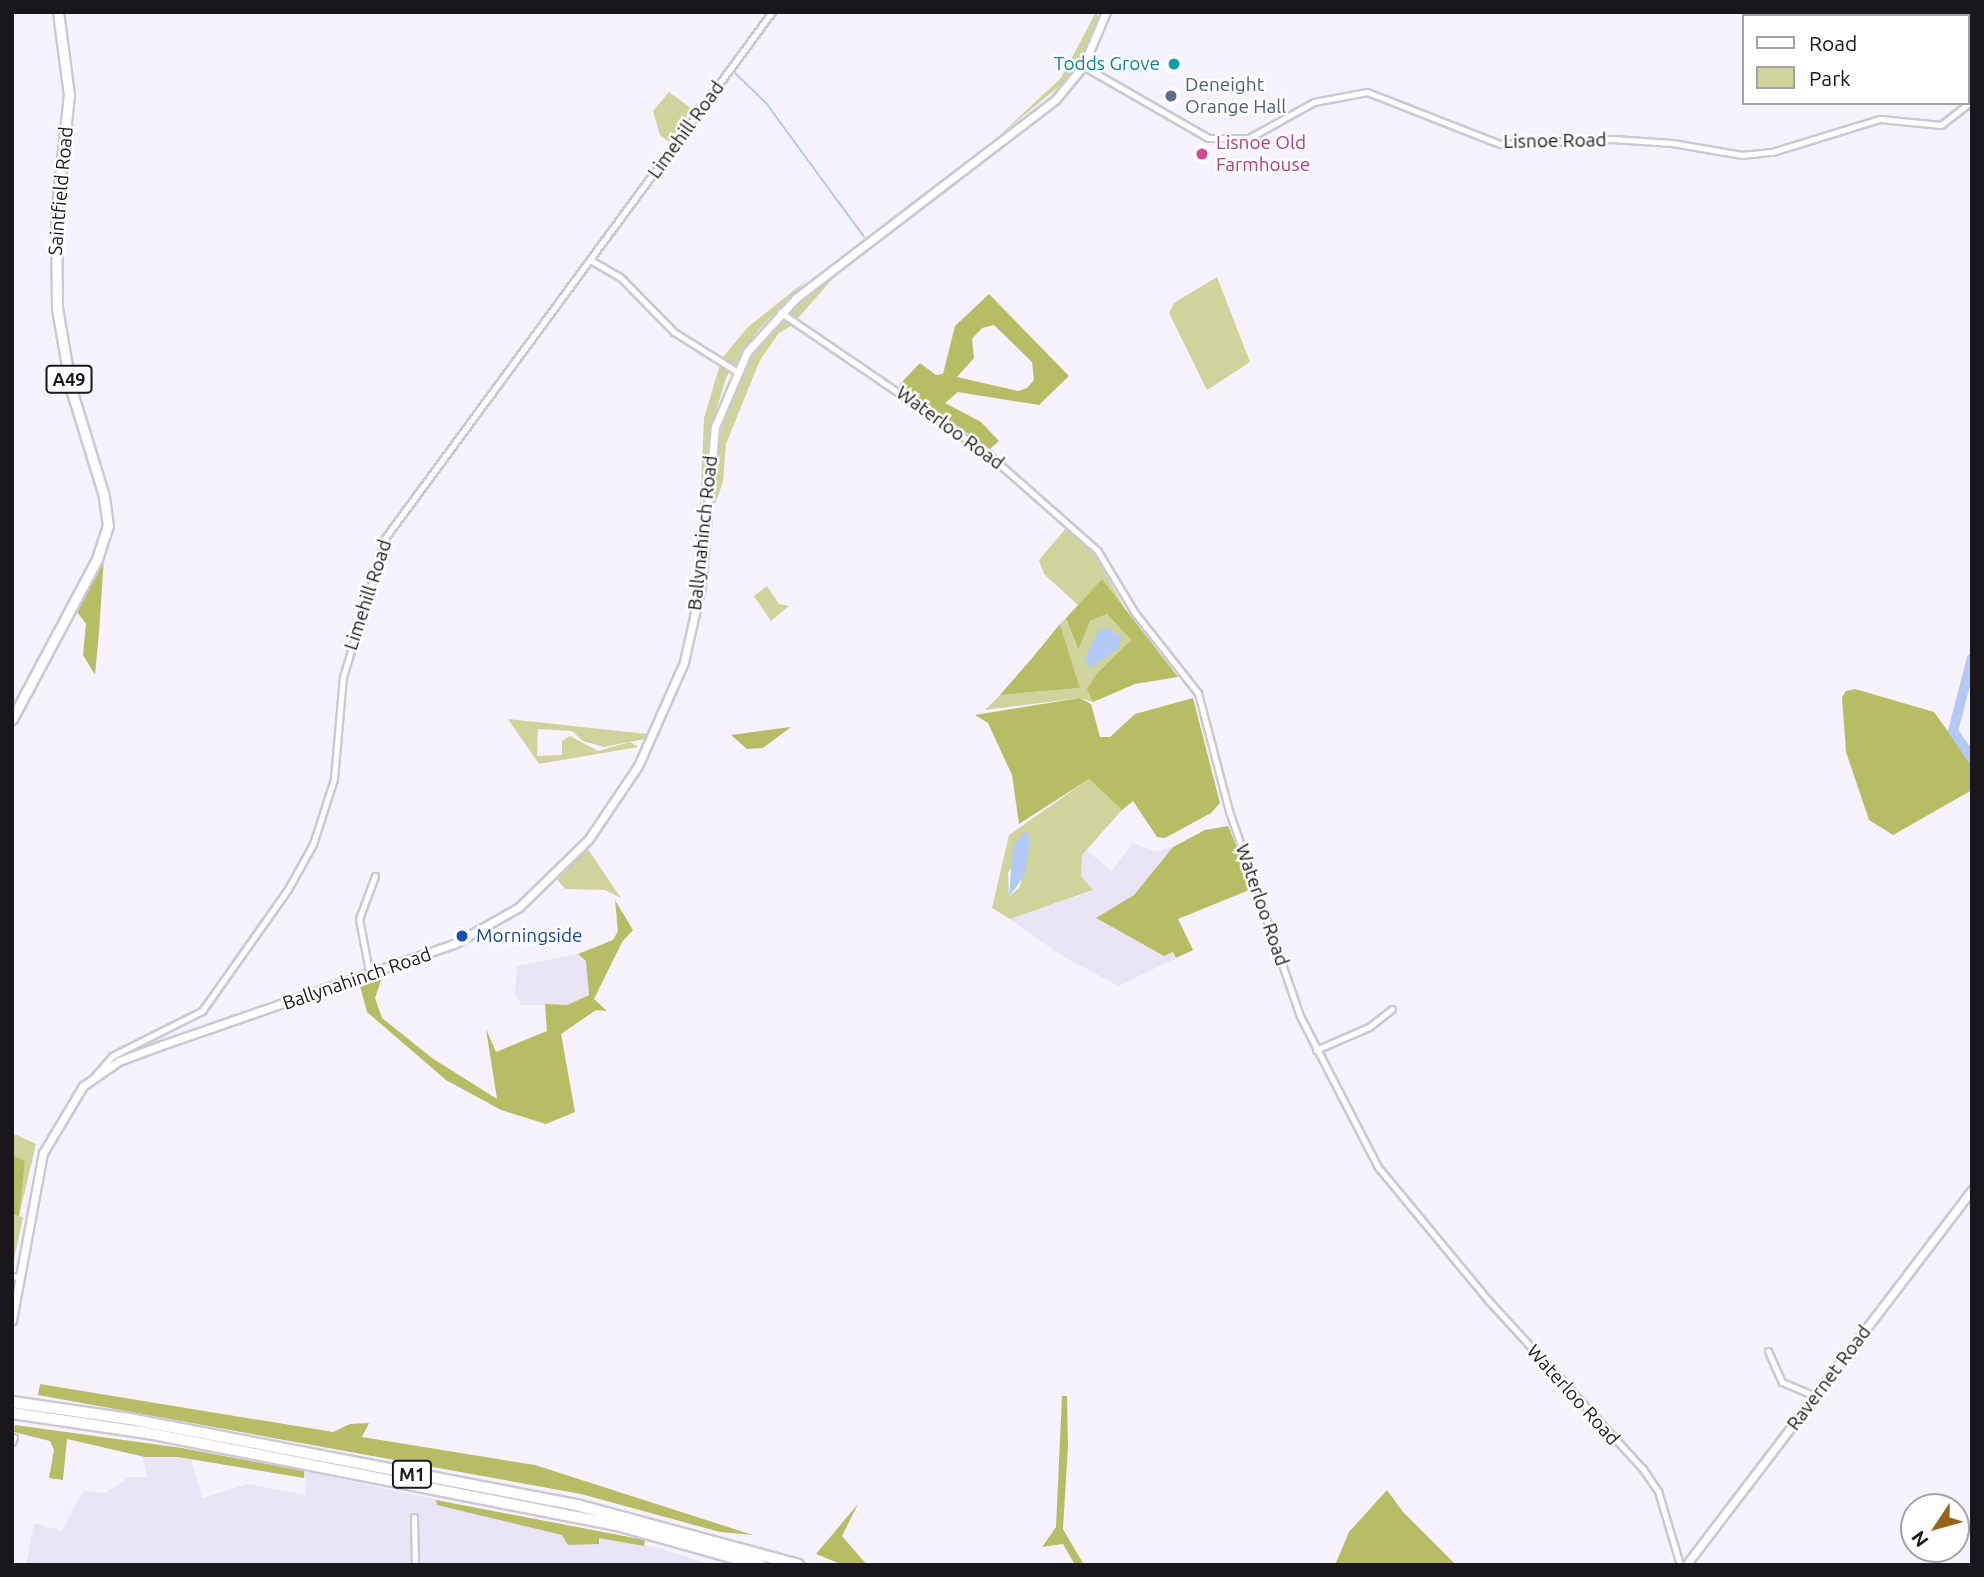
<!DOCTYPE html>
<html>
<head>
<meta charset="utf-8">
<style>
  body { margin:0 }
  #map { position:relative; width:1984px; height:1577px; overflow:hidden; background:#f7f2ff; font-family:Ubuntu,sans-serif }
  div>[style] { position:absolute }
  [style*='--x'] { left:calc(var(--x)*1px); top:calc(var(--y)*1px); width:calc(var(--w)*1px); rotate:calc(var(--a)*1deg) }
  .built>* { inset:0; background:#eae4f7 }
  .green>* { inset:0; background:#ced49b }
  .forest>* { inset:0; background:#b7bd65 }
  .water>* { inset:0; background:#b3c9f6 }
  .stream>* { height:2px; margin:-1px; padding:0 1px; transform-origin:1px; border-radius:1px; background:#b3c9f6 }
  .river>* { height:10px; margin:-5px; padding:0 5px; transform-origin:5px; border-radius:5px; background:#b3c9f6 }
  .roads { filter:drop-shadow(2px 0 #ccc8d4) drop-shadow(-2px 0 #ccc8d4) drop-shadow(0 2px #ccc8d4) drop-shadow(0 -2px #ccc8d4) }
  .minor>* { height:5px; margin:-2.5px; padding:0 2.5px; transform-origin:2.5px; border-radius:2.5px; background:#fff }
  .tertiary>* { height:7px; margin:-3.5px; padding:0 3.5px; transform-origin:3.5px; border-radius:3.5px; background:#fff }
  .primary>* { height:9px; margin:-4.5px; padding:0 4.5px; transform-origin:4.5px; border-radius:4.5px; background:#fff }
  .motorway>* { height:10px; margin:-5px; padding:0 5px; transform-origin:5px; border-radius:5px; background:#fff }
  .dots>* { width:19px; height:19px; translate:-50% -50%; box-sizing:border-box; border:4px solid #fff; border-radius:50% }
  span { translate:-50% -50%; white-space:nowrap; text-align:center; line-height:1.15; -webkit-text-stroke:5px #fff; paint-order:stroke }
  .shield-label span { padding:2px 5px; background:#fff; border:2px solid; border-radius:5px; -webkit-text-stroke-width:0 }
  .shield-label { font-size:18px; color:#19171b; font-weight:700 }
  .culture-label { font-size:19px; color:#0d838f }
  .right { translate:-100% -50%; text-align:right }
  .service-label { font-size:19px; color:#4e5e75 }
  .left { translate:0 -50%; text-align:left }
  .street-label { font-size:19px; color:#19171b }
  .hotel-label { font-size:19px; color:#b23c85 }
  .transit-label { font-size:19px; color:#164399 }
  .frame { position:absolute; inset:0; border:14px solid #19171b; pointer-events:none }
  .legend { position:absolute; left:1742px; top:14px; width:228px; height:91px; box-sizing:border-box; background:#fff; border:2px solid #a3a2a4; margin:0; padding:9px 12px; list-style:none; font-size:21px; color:#19171b }
  .legend li { display:flex; align-items:center; gap:14px; height:35px }
  .legend b { width:35px; border:2px solid #a3a2a4 }
  .north { position:absolute; left:1900px; top:1493px; width:70px; height:70px; box-sizing:border-box; background:#fff; border:2px solid #a3a2a4; border-radius:50%; rotate:234deg; font-size:19px; font-weight:700; line-height:28px; text-align:center; color:#19171b }
  .north::after { content:''; display:block; margin:auto; width:24px; height:32px; background:#98641a; clip-path:polygon(50% 0,100% 100%,50% 72%,0 100%) }
</style>
</head>
<body>
<div id="map">
  <div class="built">
    <i style="clip-path:polygon(1132px 843px,1156px 851px,1173px 847px,1134px 895px,1097px 919px,1164px 956px,1173px 952px,1176px 958px,1119px 986px,1062px 956px,1010px 919px,1093px 891px,1081px 876px,1082px 855px,1086px 850px,1112px 871px)"></i>
    <i style="clip-path:polygon(578px 954px,586px 961px,589px 995px,567px 1005px,521px 1005px,515px 994px,517px 966px)"></i>
    <i style="clip-path:polygon(140px 1446px,190px 1455px,202px 1498px,248px 1484px,306px 1495px,304px 1471px,659px 1548px,712px 1565px,26px 1565px,34px 1523px,62px 1531px,83px 1491px,105px 1493px,129px 1477px,147px 1477px)"></i>
  </div>
  <div class="green">
    <i style="clip-path:polygon(1096px 12px,1099px 18px,1093px 36px,1068px 79px,1000px 135px,1061px 78px)"></i>
    <i style="clip-path:polygon(669px 92px,692px 109px,669px 142px,660px 135px,653px 111px)"></i>
    <i style="clip-path:polygon(843px 267px,791px 326px,779px 333px,760px 360px,726px 444px,723px 482px,712px 512px,718px 440px,741px 368px,799px 299px)"></i>
    <i style="clip-path:polygon(1217px 277px,1250px 362px,1207px 390px,1169px 313px,1174px 303px)"></i>
    <i style="clip-path:polygon(807px 280px,759px 329px,726px 378px,711px 427px,700px 511px,704px 418px,722px 358px,748px 327px)"></i>
    <i style="clip-path:polygon(1067px 527px,1096px 557px,1125px 609px,1102px 579px,1078px 605px,1044px 574px,1039px 560px)"></i>
    <i style="clip-path:polygon(767px 586px,779px 604px,789px 606px,771px 621px,754px 596px)"></i>
    <i style="clip-path:polygon(1107px 614px,1131px 640px,1097px 673px,1088px 689px,1093px 702px,1080px 698px,985px 710px,1000px 695px,1080px 688px,1060px 624px,1066px 618px,1077px 649px,1090px 621px)"></i>
    <i style="clip-path:polygon(508px 719px,647px 734px,644px 739px,604px 747px,583px 741px,572px 731px,538px 729px,537px 756px,562px 755px,562px 741px,570px 736px,598px 751px,630px 742px,638px 747px,539px 764px)"></i>
    <i style="clip-path:polygon(evenodd,1089px 779px,1122px 810px,1082px 855px,1081px 876px,1093px 890px,1010px 919px,992px 908px,1009px 835px,1089px 779px,1030px 839px,1020px 887px,1009px 897px,1008px 873px,1030px 839px)"></i>
    <i style="clip-path:polygon(587px 848px,621px 898px,605px 890px,565px 889px,557px 879px)"></i>
    <i style="clip-path:polygon(17px 1135px,36px 1144px,19px 1216px,23px 1217px,12px 1269px,12px 1215px,18px 1216px,25px 1161px,12px 1155px,12px 1136px)"></i>
  </div>
  <div class="forest">
    <i style="clip-path:polygon(evenodd,989px 294px,1069px 376px,1039px 405px,958px 392px,945px 403px,981px 422px,999px 441px,990px 449px,899px 385px,920px 363px,936px 375px,943px 374px,955px 326px,989px 294px,994px 325px,1032px 362px,1034px 380px,1027px 388px,1018px 391px,957px 377px,974px 358px,972px 339px,982px 328px,994px 325px)"></i>
    <i style="clip-path:polygon(104px 558px,99px 632px,95px 675px,83px 655px,86px 624px,75px 609px)"></i>
    <i style="clip-path:polygon(1102px 579px,1143px 632px,1178px 677px,1135px 684px,1093px 702px,1087px 689px,1097px 673px,1131px 640px,1107px 614px,1090px 621px,1078px 650px,1066px 618px)"></i>
    <i style="clip-path:polygon(1060px 624px,1080px 688px,1000px 695px,1033px 657px)"></i>
    <i style="clip-path:polygon(1855px 689px,1934px 712px,1972px 764px,1972px 790px,1893px 835px,1869px 820px,1846px 752px,1842px 697px,1846px 691px)"></i>
    <i style="clip-path:polygon(1080px 698px,1091px 704px,1100px 737px,1110px 737px,1135px 714px,1193px 698px,1220px 803px,1211px 813px,1165px 838px,1157px 837px,1133px 801px,1122px 810px,1089px 779px,1019px 824px,1012px 775px,988px 723px,975px 715px)"></i>
    <i style="clip-path:polygon(791px 727px,763px 748px,747px 749px,731px 735px)"></i>
    <i style="clip-path:polygon(1228px 826px,1254px 888px,1178px 919px,1193px 950px,1176px 958px,1173px 952px,1164px 956px,1096px 918px,1134px 895px,1173px 847px,1205px 830px)"></i>
    <i style="clip-path:polygon(615px 900px,633px 930px,622px 942px,594px 999px,607px 1011px,596px 1010px,561px 1034px,575px 1112px,546px 1124px,501px 1110px,446px 1080px,367px 1012px,360px 986px,382px 978px,375px 998px,382px 1018px,432px 1058px,497px 1099px,486px 1029px,496px 1052px,547px 1031px,545px 1004px,567px 1005px,589px 995px,586px 961px,578px 954px,613px 940px,618px 931px)"></i>
    <i style="clip-path:polygon(12px 1155px,25px 1161px,19px 1216px,12px 1215px)"></i>
    <i style="clip-path:polygon(40px 1384px,333px 1432px,350px 1424px,369px 1423px,362px 1437px,535px 1465px,753px 1535px,720px 1532px,581px 1494px,38px 1395px)"></i>
    <i style="clip-path:polygon(1062px 1396px,1067px 1396px,1068px 1446px,1063px 1529px,1084px 1565px,1075px 1565px,1063px 1544px,1042px 1547px,1056px 1527px)"></i>
    <i style="clip-path:polygon(15px 1425px,182px 1448px,304px 1471px,304px 1478px,178px 1457px,145px 1457px,67px 1439px,63px 1480px,49px 1478px,54px 1450px,50px 1441px,14px 1432px)"></i>
    <i style="clip-path:polygon(1387px 1490px,1403px 1512px,1456px 1565px,1335px 1565px,1349px 1532px)"></i>
    <i style="clip-path:polygon(436px 1500px,645px 1540px,644px 1546px,599px 1538px,599px 1544px,568px 1545px,562px 1535px,437px 1505px)"></i>
    <i style="clip-path:polygon(858px 1504px,842px 1536px,867px 1565px,843px 1565px,816px 1554px)"></i>
  </div>
  <div class="water">
    <i style="clip-path:polygon(1107px 628px,1121px 637px,1118px 649px,1090px 668px,1085px 659px,1089px 649px,1098px 631px)"></i>
    <i style="clip-path:polygon(1025px 831px,1030px 839px,1024px 876px,1009px 897px,1013px 846px)"></i>
  </div>
  <div class="stream">
    <i style="--x:734;--y:72;--w:45;--a:44.1"></i>
    <i style="--x:766;--y:103;--w:166;--a:53.8"></i>
  </div>
  <div class="river">
    <i style="--x:1972;--y:658;--w:75;--a:104.6"></i>
    <i style="--x:1953;--y:731;--w:33;--a:55"></i>
  </div>
  <div class="roads">
    <div class="minor">
      <i style="--x:1874;--y:12;--w:4;--a:63"></i>
      <i style="--x:1083;--y:66;--w:144;--a:29.9"></i>
      <i style="--x:1208;--y:138;--w:41;--a:0"></i>
      <i style="--x:1249;--y:138;--w:74;--a:-29"></i>
      <i style="--x:1314;--y:102;--w:54;--a:-10.7"></i>
      <i style="--x:1367;--y:92;--w:143;--a:21.4"></i>
      <i style="--x:1500;--y:144;--w:113;--a:-2.5"></i>
      <i style="--x:1613;--y:139;--w:59;--a:3.9"></i>
      <i style="--x:1672;--y:143;--w:71;--a:9.7"></i>
      <i style="--x:1742;--y:155;--w:30;--a:-6"></i>
      <i style="--x:1772;--y:152;--w:113;--a:-17"></i>
      <i style="--x:1880;--y:119;--w:61;--a:5.6"></i>
      <i style="--x:1941;--y:125;--w:37;--a:-38"></i>
      <i style="--x:592;--y:261;--w:32;--a:30"></i>
      <i style="--x:620;--y:277;--w:77;--a:45.5"></i>
      <i style="--x:674;--y:332;--w:73;--a:32.2"></i>
      <i style="--x:780;--y:312;--w:252;--a:34.3"></i>
      <i style="--x:988;--y:454;--w:145;--a:41.4"></i>
      <i style="--x:1097;--y:550;--w:74;--a:58.9"></i>
      <i style="--x:1135;--y:613;--w:102;--a:51.8"></i>
      <i style="--x:1198;--y:693;--w:122;--a:75.3"></i>
      <i style="--x:1229;--y:811;--w:217;--a:70.9"></i>
      <i style="--x:1300;--y:1016;--w:170;--a:62.7"></i>
      <i style="--x:1378;--y:1167;--w:173;--a:50.4"></i>
      <i style="--x:1488;--y:1300;--w:229;--a:47.5"></i>
      <i style="--x:1643;--y:1469;--w:27;--a:56"></i>
      <i style="--x:1658;--y:1491;--w:77;--a:73.4"></i>
      <i style="--x:370;--y:976;--w:58;--a:-100.9"></i>
      <i style="--x:359;--y:919;--w:46;--a:-69.6"></i>
      <i style="--x:1316;--y:1050;--w:58;--a:-23.5"></i>
      <i style="--x:1369;--y:1027;--w:29;--a:-38"></i>
      <i style="--x:94;--y:1077;--w:28;--a:-49"></i>
      <i style="--x:112;--y:1056;--w:101;--a:-26.6"></i>
      <i style="--x:202;--y:1011;--w:149;--a:-54.8"></i>
      <i style="--x:288;--y:889;--w:51;--a:-60.9"></i>
      <i style="--x:313;--y:844;--w:68;--a:-72.1"></i>
      <i style="--x:334;--y:779;--w:102;--a:-85"></i>
      <i style="--x:343;--y:677;--w:145;--a:-73.2"></i>
      <i style="--x:385;--y:538;--w:653;--a:-53.66"></i>
      <i style="--x:12;--y:1276;--w:8;--a:7"></i>
      <i style="--x:1768;--y:1351;--w:34;--a:66"></i>
      <i style="--x:1782;--y:1382;--w:36;--a:23"></i>
      <i style="--x:12;--y:1442;--w:5;--a:-68"></i>
      <i style="--x:414;--y:1517;--w:48;--a:88.8"></i>
    </div>
    <div class="tertiary">
      <i style="--x:12;--y:1320;--w:170;--a:-79.5"></i>
      <i style="--x:43;--y:1153;--w:78;--a:-59.2"></i>
      <i style="--x:83;--y:1086;--w:44;--a:-34.8"></i>
      <i style="--x:119;--y:1061;--w:43;--a:-20.6"></i>
      <i style="--x:159;--y:1046;--w:312;--a:-19.1"></i>
      <i style="--x:454;--y:944;--w:75;--a:-29.6"></i>
      <i style="--x:519;--y:907;--w:96;--a:-44.2"></i>
      <i style="--x:588;--y:840;--w:89;--a:-56"></i>
      <i style="--x:638;--y:766;--w:114;--a:-66.1"></i>
      <i style="--x:684;--y:662;--w:78;--a:-77.4"></i>
      <i style="--x:701;--y:586;--w:160;--a:-85"></i>
      <i style="--x:715;--y:427;--w:82;--a:-66.9"></i>
      <i style="--x:747;--y:352;--w:73;--a:-47.8"></i>
      <i style="--x:796;--y:298;--w:327;--a:-37.4"></i>
      <i style="--x:1056;--y:99;--w:43;--a:-50.7"></i>
      <i style="--x:1083;--y:66;--w:59;--a:-66.9"></i>
      <i style="--x:1686;--y:1565;--w:472;--a:-52.7"></i>
    </div>
    <div class="primary">
      <i style="--x:12;--y:719;--w:181;--a:-62"></i>
      <i style="--x:97;--y:559;--w:35;--a:-72"></i>
      <i style="--x:108;--y:526;--w:30;--a:-98"></i>
      <i style="--x:104;--y:496;--w:112;--a:-107.1"></i>
      <i style="--x:71;--y:389;--w:82;--a:-99.8"></i>
      <i style="--x:57;--y:308;--w:92;--a:-90.6"></i>
      <i style="--x:56;--y:216;--w:122;--a:-83.9"></i>
      <i style="--x:69;--y:95;--w:84;--a:-97.5"></i>
    </div>
    <div class="motorway">
      <i style="--x:12;--y:1402;--w:119;--a:8.2"></i>
      <i style="--x:130;--y:1419;--w:458;--a:10.9"></i>
      <i style="--x:580;--y:1506;--w:226;--a:15.1"></i>
      <i style="--x:12;--y:1413;--w:137;--a:8.4"></i>
      <i style="--x:148;--y:1433;--w:478;--a:11.1"></i>
      <i style="--x:617;--y:1525;--w:148;--a:15.6"></i>
    </div>
  </div>
  <div class="dots">
    <i style="left:1174px;top:64px;background:#0f9aa8"></i>
    <i style="left:1171px;top:96px;background:#5c6f8a"></i>
    <i style="left:1202px;top:154px;background:#d1479c"></i>
    <i style="left:462px;top:936px;background:#1a4fb4"></i>
  </div>
  <div class="shield-label">
    <span style="left:69px;top:379px">A49</span>
    <span style="left:412px;top:1474px">M1</span>
  </div>
  <div class="culture-label">
    <span class="right" style="left:1160px;top:64px">Todds Grove</span>
  </div>
  <div class="service-label">
    <span class="left" style="left:1185px;top:96px">Deneight<br>Orange Hall</span>
  </div>
  <div class="street-label">
    <span style="left:686px;top:130px;rotate:-54deg">Limehill Road</span>
    <span style="left:1555px;top:141px;rotate:-1deg">Lisnoe Road</span>
    <span style="left:61px;top:191px;rotate:-85deg">Saintfield Road</span>
    <span style="left:950px;top:428px;rotate:36deg">Waterloo Road</span>
    <span style="left:703px;top:533px;rotate:-84deg">Ballynahinch Road</span>
    <span style="left:368px;top:595px;rotate:-72deg">Limehill Road</span>
    <span style="left:1262px;top:905px;rotate:71deg">Waterloo Road</span>
    <span style="left:357px;top:979px;rotate:-19deg">Ballynahinch Road</span>
    <span style="left:1829px;top:1378px;rotate:-53deg">Ravernet Road</span>
    <span style="left:1573px;top:1395px;rotate:48deg">Waterloo Road</span>
  </div>
  <div class="hotel-label">
    <span class="left" style="left:1216px;top:154px">Lisnoe Old<br>Farmhouse</span>
  </div>
  <div class="transit-label">
    <span class="left" style="left:476px;top:936px">Morningside</span>
  </div>
  <div class="frame"></div>
  <ul class="legend">
  <li><b style="height:9px;background:#fff"></b>Road</li>
  <li><b style="height:19px;background:#ced49b"></b>Park</li>
  </ul>
  <div class="north">N</div>
</div>
</body>
</html>
